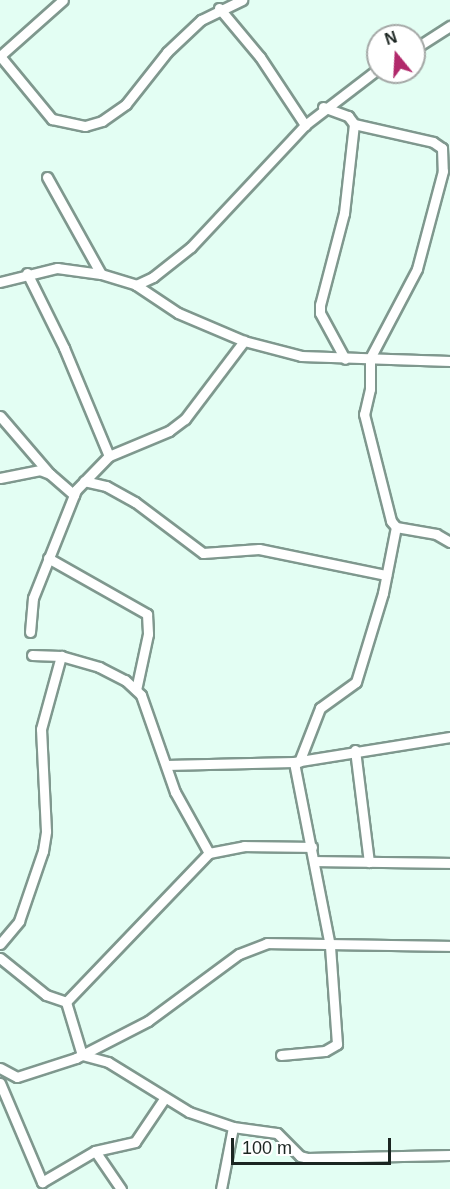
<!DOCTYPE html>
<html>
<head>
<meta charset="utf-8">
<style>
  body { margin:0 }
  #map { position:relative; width:450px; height:1189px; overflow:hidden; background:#e3fef3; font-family:Helvetica,sans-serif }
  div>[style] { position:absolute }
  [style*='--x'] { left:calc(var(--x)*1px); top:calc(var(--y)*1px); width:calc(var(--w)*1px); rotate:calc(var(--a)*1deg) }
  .roads { filter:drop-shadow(2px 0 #7f988e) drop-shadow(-2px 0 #7f988e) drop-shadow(0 2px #7f988e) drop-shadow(0 -2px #7f988e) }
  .minor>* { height:9px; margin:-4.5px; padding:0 4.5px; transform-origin:4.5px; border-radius:4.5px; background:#fff }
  span { translate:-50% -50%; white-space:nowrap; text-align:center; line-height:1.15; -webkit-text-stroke:6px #fff; paint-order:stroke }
  .north { position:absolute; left:366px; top:24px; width:60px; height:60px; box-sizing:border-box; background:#fff; border:2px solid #a4a8a6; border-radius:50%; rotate:342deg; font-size:16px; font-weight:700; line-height:24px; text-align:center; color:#1b2521 }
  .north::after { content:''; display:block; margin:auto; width:21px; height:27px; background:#b1296b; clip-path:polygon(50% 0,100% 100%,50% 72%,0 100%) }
  .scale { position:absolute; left:231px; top:1138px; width:160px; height:27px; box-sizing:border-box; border:3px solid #1b2521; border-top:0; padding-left:8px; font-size:18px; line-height:21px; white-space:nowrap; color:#1b2521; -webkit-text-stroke:4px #fff; paint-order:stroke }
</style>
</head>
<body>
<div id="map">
  <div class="roads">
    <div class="minor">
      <i style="--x:219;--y:8;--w:64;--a:50.1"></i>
      <i style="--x:260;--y:57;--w:82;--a:56.5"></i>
      <i style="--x:414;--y:49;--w:43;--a:-32.6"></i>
      <i style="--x:0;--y:56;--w:82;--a:50.5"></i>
      <i style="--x:52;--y:119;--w:34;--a:12"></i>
      <i style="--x:85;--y:126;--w:18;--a:-16"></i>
      <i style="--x:102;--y:121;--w:29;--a:-35"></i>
      <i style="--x:126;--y:104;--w:66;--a:-51.7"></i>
      <i style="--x:167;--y:52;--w:47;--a:-43.3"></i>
      <i style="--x:201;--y:20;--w:46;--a:-26"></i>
      <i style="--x:0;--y:56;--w:84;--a:-41.6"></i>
      <i style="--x:323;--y:107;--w:27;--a:20"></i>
      <i style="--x:348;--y:116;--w:10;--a:53"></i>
      <i style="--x:354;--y:124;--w:90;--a:96.4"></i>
      <i style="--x:344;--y:213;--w:95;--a:104.6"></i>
      <i style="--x:320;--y:305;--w:8;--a:90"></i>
      <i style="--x:320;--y:313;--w:52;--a:61.5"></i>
      <i style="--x:354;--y:124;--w:81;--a:12.8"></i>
      <i style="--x:433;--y:142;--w:11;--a:34"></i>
      <i style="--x:442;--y:148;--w:23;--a:88"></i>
      <i style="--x:443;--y:171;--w:101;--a:104.9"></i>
      <i style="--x:417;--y:269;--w:101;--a:117.8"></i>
      <i style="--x:370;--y:358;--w:31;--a:90"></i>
      <i style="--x:370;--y:389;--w:26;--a:103"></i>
      <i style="--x:364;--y:414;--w:110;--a:75.8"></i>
      <i style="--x:391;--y:521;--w:8;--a:50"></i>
      <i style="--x:396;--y:527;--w:41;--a:9.9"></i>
      <i style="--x:436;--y:534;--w:16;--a:30"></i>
      <i style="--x:47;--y:177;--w:111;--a:60.9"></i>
      <i style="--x:27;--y:273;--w:84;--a:63.7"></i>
      <i style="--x:64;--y:348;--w:117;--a:67.4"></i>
      <i style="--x:0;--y:282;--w:59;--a:-13.8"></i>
      <i style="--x:57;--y:268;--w:44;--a:7.8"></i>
      <i style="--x:101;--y:274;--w:37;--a:17"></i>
      <i style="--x:136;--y:285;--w:50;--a:33.7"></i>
      <i style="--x:178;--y:313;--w:72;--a:23"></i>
      <i style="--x:244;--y:341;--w:59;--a:14.7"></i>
      <i style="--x:301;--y:356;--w:149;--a:1.9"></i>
      <i style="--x:136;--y:285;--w:19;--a:-25"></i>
      <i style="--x:153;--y:277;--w:48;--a:-38.3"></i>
      <i style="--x:191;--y:247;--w:167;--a:-46.9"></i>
      <i style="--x:305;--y:125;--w:92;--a:-37.5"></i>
      <i style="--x:0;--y:416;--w:75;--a:49.3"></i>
      <i style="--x:0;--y:478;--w:41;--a:-11.3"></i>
      <i style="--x:40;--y:470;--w:11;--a:22"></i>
      <i style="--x:50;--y:474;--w:32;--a:41"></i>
      <i style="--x:84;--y:481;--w:23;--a:13"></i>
      <i style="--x:106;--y:486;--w:33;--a:29"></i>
      <i style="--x:135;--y:502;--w:85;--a:36.9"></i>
      <i style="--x:203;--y:553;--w:56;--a:-4.1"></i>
      <i style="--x:259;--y:549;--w:130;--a:11.6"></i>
      <i style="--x:48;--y:558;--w:114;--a:29.5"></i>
      <i style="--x:147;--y:614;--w:20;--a:87"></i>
      <i style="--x:148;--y:634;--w:57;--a:102.1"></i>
      <i style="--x:30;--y:632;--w:34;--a:-85"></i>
      <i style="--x:33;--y:598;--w:116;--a:-68.3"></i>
      <i style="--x:76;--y:490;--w:47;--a:-45.9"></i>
      <i style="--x:109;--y:456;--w:65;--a:-22.6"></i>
      <i style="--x:169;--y:431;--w:20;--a:-37"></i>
      <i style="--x:185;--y:419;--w:98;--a:-52.9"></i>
      <i style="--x:32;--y:655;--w:29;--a:2"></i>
      <i style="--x:61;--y:656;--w:40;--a:16"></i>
      <i style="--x:99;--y:667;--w:29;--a:27"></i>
      <i style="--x:125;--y:680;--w:22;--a:43"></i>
      <i style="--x:141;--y:695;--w:103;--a:70.7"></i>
      <i style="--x:175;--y:792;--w:70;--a:60.9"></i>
      <i style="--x:355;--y:750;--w:113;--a:82.9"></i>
      <i style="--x:299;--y:762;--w:58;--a:-68.7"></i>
      <i style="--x:320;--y:708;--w:44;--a:-35.8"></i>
      <i style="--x:356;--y:682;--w:93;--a:-73.1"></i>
      <i style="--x:383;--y:593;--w:67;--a:-78.9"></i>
      <i style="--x:166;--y:765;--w:128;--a:-1.3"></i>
      <i style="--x:294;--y:762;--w:158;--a:-9.1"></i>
      <i style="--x:315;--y:861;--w:135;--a:0.8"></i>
      <i style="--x:0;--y:944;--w:30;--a:-50"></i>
      <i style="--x:19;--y:921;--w:74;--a:-71.1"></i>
      <i style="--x:43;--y:851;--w:20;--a:-81"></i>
      <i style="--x:46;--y:831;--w:102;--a:-92.8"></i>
      <i style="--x:41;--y:729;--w:76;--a:-74.7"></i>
      <i style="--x:0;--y:958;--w:59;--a:38.8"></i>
      <i style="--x:46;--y:995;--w:21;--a:19"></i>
      <i style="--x:66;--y:1002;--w:207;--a:-46.2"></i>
      <i style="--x:209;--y:853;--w:36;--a:-11"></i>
      <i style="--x:244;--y:846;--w:68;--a:0.8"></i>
      <i style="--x:66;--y:1002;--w:55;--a:73.2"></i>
      <i style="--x:82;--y:1055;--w:27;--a:15"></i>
      <i style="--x:108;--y:1062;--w:95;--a:31.7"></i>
      <i style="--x:189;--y:1112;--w:46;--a:18.8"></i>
      <i style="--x:233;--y:1127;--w:44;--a:7.8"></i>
      <i style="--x:277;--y:1133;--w:33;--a:45"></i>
      <i style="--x:300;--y:1156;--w:7;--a:16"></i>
      <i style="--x:307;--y:1158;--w:143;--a:-1.2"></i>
      <i style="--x:281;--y:1055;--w:44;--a:-5.2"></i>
      <i style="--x:325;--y:1051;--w:14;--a:-30"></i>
      <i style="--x:337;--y:1044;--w:98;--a:-94.1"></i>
      <i style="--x:330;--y:946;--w:187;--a:-101.1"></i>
      <i style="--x:0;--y:1068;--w:19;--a:28"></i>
      <i style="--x:17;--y:1077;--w:62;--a:-17.9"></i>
      <i style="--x:76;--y:1058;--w:81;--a:-27.2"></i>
      <i style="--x:148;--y:1021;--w:113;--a:-36.4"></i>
      <i style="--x:239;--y:954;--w:30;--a:-21"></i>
      <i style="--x:267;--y:943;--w:183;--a:0.9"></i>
      <i style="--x:0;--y:1083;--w:108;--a:67"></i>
      <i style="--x:42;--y:1182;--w:61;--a:-30.3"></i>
      <i style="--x:95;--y:1151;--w:41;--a:-12.7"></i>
      <i style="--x:135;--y:1142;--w:52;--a:-56"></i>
      <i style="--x:95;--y:1151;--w:46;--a:55.6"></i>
      <i style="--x:221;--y:1189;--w:63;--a:-79"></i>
    </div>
  </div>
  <div class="north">N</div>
  <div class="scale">100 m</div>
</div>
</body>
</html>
